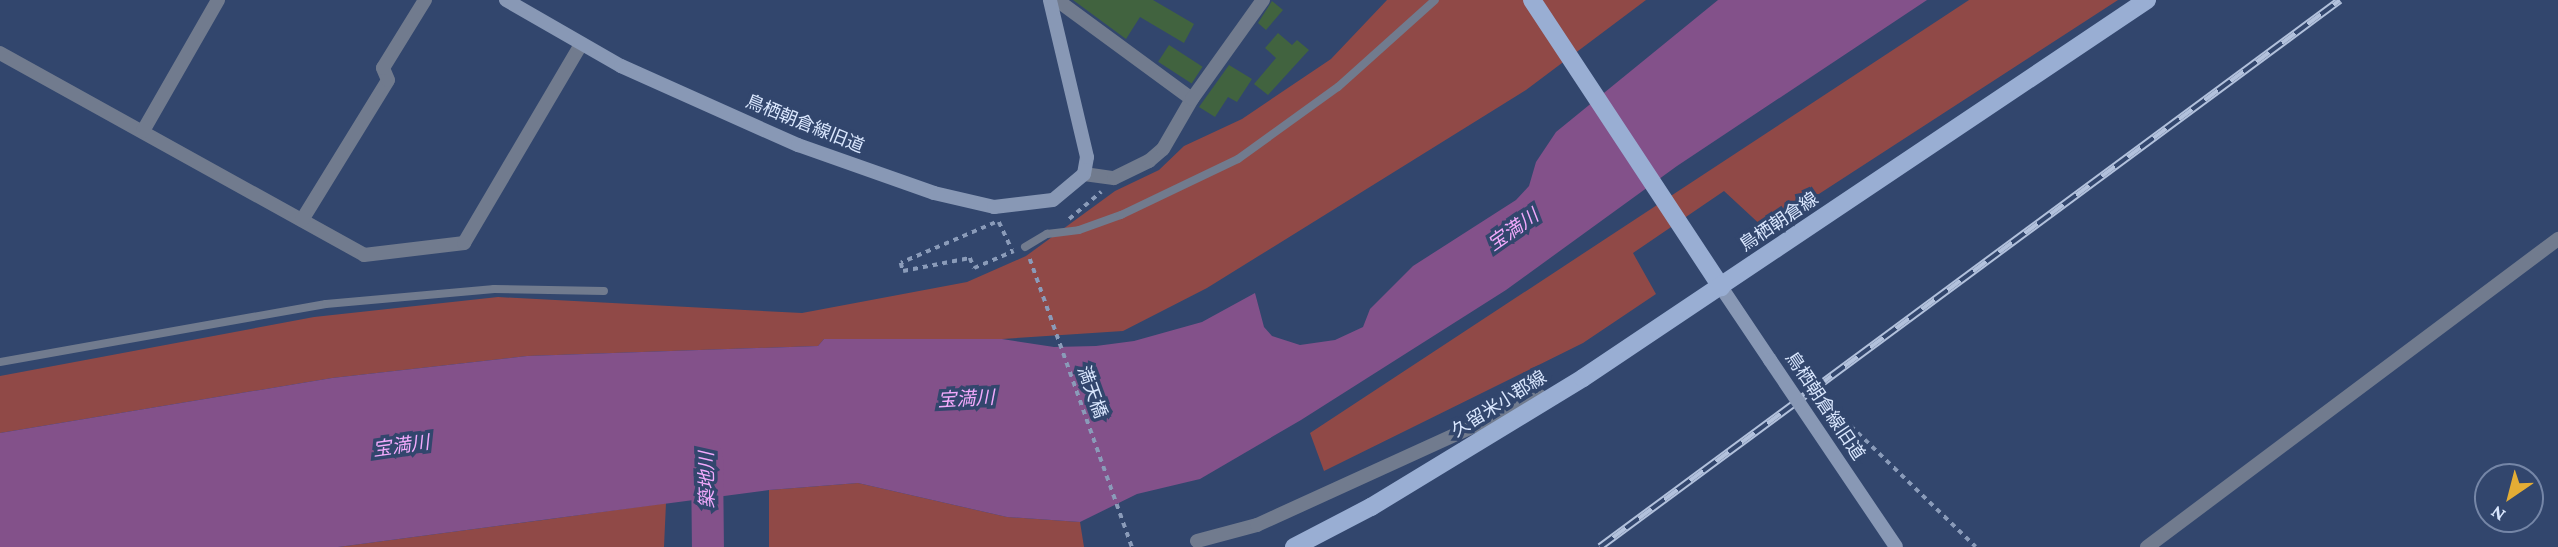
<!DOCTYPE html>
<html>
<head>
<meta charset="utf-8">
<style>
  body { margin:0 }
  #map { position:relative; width:2558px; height:547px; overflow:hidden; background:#32466d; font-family:"Crimson Pro","Noto Sans JP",serif }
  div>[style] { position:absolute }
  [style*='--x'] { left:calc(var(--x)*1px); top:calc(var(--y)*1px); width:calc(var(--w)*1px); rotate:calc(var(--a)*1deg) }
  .green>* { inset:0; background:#904947 }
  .water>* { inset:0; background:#83518a }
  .river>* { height:32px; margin:-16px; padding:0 16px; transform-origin:16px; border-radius:16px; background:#83518a }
  .building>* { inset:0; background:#41633f; transform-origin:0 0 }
  .path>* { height:3.5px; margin-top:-1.75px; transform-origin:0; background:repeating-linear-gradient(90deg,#8a9bb9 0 5px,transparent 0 10px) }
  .lane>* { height:8px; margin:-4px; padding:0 4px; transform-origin:4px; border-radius:4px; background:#717b8e }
  .street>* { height:14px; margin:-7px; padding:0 7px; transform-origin:7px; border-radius:7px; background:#717b8e }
  .secondary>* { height:14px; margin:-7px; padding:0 7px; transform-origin:7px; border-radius:7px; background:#8898b5 }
  .primary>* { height:18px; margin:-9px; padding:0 9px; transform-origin:9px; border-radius:9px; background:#99aed3 }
  .rail>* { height:8px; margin-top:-4px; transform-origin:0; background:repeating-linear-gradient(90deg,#32466d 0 16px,#b2c1dc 0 32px); box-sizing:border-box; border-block:2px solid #b2c1dc }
  .secondary-bridge>* { height:14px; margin:-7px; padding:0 7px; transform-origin:7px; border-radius:7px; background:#8898b5 }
  span { translate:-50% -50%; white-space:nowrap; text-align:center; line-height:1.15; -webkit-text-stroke:7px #32466d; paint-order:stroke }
  .street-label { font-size:18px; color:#dae7fe }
  .water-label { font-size:19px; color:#f2aafc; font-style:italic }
  .north { position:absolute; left:2474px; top:463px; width:70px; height:70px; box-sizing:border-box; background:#32466d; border:2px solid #7586a7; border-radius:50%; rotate:215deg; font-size:19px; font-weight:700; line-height:28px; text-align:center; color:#dae7fe }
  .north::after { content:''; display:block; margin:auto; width:24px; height:32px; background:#e4ad35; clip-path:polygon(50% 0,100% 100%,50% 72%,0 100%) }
</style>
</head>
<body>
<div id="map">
  <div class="green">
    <i style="clip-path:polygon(1387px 0,1646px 0,1526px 90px,1207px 288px,1123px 331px,1002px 339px,824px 339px,818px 346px,527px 356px,332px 378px,0 433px,0 376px,314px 317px,498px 297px,802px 313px,967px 282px,1026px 256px,1115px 191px,1159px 170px,1184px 146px,1242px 119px,1331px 59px)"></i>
    <i style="clip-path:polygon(1969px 0,2118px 0,1765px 229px,1724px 191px,1633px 253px,1656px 294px,1583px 343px,1324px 471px,1310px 433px)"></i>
    <i style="clip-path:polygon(858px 483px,1007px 517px,1080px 522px,1084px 547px,769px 547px,769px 490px)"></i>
    <i style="clip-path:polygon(666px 503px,664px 547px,338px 547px,543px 520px)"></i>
  </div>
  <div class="water">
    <i style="clip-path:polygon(1718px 0,1927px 0,1677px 166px,1506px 290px,1301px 420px,1200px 479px,1137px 494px,1080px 522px,1007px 517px,858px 483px,769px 490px,338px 547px,0 547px,0 433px,332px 378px,527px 356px,818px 346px,824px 339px,1002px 339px,1054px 347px,1096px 346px,1134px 341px,1202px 322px,1255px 293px,1264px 327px,1272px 336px,1300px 345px,1335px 340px,1363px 327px,1370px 309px,1413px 266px,1516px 200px,1529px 186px,1536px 162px,1556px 132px)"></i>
  </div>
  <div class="river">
    <i style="--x:707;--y:457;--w:90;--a:89.4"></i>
  </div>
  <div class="building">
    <i style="clip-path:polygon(1073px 0,1153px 0,1194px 24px,1184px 43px,1140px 17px,1126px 39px)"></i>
    <i style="clip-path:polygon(1272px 1px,1283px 10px,1266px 30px,1258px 23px)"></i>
    <i style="clip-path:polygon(1278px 33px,1292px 45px,1297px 40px,1309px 50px,1268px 95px,1254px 84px,1276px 58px,1265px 48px)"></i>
    <i style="left:1169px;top:45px;width:40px;height:20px;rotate:33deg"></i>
    <i style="clip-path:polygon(1229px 65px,1252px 79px,1237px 102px,1228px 97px,1215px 117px,1199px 107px)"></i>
  </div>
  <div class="path">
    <i style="--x:1069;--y:219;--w:42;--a:-40.2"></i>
    <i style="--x:999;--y:222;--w:31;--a:65"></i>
    <i style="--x:995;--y:223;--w:102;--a:156.9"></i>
    <i style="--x:901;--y:263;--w:8;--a:76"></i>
    <i style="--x:903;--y:271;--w:68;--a:-11"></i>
    <i style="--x:970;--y:258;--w:11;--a:68"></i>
    <i style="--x:974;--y:268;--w:43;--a:-23"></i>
    <i style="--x:1030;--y:259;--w:306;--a:70.5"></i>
    <i style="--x:1829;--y:405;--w:204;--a:44"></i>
  </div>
  <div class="lane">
    <i style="--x:1025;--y:247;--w:26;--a:-31"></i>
    <i style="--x:1047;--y:234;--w:32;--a:-7"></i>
    <i style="--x:1079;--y:230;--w:45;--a:-19.7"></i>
    <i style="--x:1121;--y:215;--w:130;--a:-25.6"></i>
    <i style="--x:1238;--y:159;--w:123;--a:-35.8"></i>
    <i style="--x:1338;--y:87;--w:130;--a:-41.9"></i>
    <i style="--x:0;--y:362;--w:331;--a:-10.1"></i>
    <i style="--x:326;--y:304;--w:169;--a:-5.1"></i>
    <i style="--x:494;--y:289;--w:110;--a:1"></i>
  </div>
  <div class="street">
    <i style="--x:1057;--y:0;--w:167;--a:36.3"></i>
    <i style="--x:0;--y:53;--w:416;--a:29"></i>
    <i style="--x:364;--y:255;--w:101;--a:-6.8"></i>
    <i style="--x:464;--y:243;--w:231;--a:-59.5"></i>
    <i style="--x:143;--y:131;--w:151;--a:-60.2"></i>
    <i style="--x:1084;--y:174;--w:30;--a:8"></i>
    <i style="--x:1114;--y:178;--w:39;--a:-26"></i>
    <i style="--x:1149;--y:161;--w:18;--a:-41"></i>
    <i style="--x:1163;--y:149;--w:58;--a:-59.9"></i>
    <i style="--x:1192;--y:99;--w:122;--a:-54.4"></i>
    <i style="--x:302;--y:220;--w:164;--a:-58.4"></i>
    <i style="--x:388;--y:80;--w:13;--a:-113"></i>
    <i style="--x:383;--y:68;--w:80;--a:-58.3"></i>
    <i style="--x:1197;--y:541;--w:62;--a:-14.9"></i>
    <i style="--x:1257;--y:525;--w:311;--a:-24.5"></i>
    <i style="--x:2147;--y:547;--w:514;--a:-36.85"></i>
  </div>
  <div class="secondary">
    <i style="--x:506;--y:0;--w:133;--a:29.9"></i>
    <i style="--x:621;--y:66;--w:194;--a:24.1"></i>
    <i style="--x:798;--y:145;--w:144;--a:19.4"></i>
    <i style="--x:934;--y:193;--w:62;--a:13.1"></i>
    <i style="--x:994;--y:207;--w:59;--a:-6.8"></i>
    <i style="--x:1053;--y:200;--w:40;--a:-40"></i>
    <i style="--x:1084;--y:174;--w:17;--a:-80"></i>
    <i style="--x:1087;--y:157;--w:161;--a:-103.3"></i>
    <i style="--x:1721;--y:287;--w:88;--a:56.1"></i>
  </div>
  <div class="primary">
    <i style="--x:1532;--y:0;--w:344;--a:56.6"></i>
    <i style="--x:1294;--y:547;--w:87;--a:-27.5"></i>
    <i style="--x:1371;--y:507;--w:248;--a:-31.3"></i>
    <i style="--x:1583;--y:378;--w:679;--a:-33.83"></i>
  </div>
  <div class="rail">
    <i style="--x:1600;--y:547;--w:920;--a:-36.47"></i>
  </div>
  <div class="secondary-bridge">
    <i style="--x:1770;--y:360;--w:225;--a:56"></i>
  </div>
  <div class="street-label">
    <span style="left:805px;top:124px;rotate:22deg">鳥栖朝倉線旧道</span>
    <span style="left:1779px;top:222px;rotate:-34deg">鳥栖朝倉線</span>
    <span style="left:1092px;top:392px;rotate:70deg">満天橋</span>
    <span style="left:1499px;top:404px;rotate:-32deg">久留米小郡線</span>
    <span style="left:1825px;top:406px;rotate:56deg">鳥栖朝倉線旧道</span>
  </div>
  <div class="water-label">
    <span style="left:1513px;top:230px;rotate:-35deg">宝満川</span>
    <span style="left:966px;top:399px;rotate:-3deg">宝満川</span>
    <span style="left:401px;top:446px;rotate:-8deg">宝満川</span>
    <span style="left:707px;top:480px;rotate:-91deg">築地川</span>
  </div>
  <div class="north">N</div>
</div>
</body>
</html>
